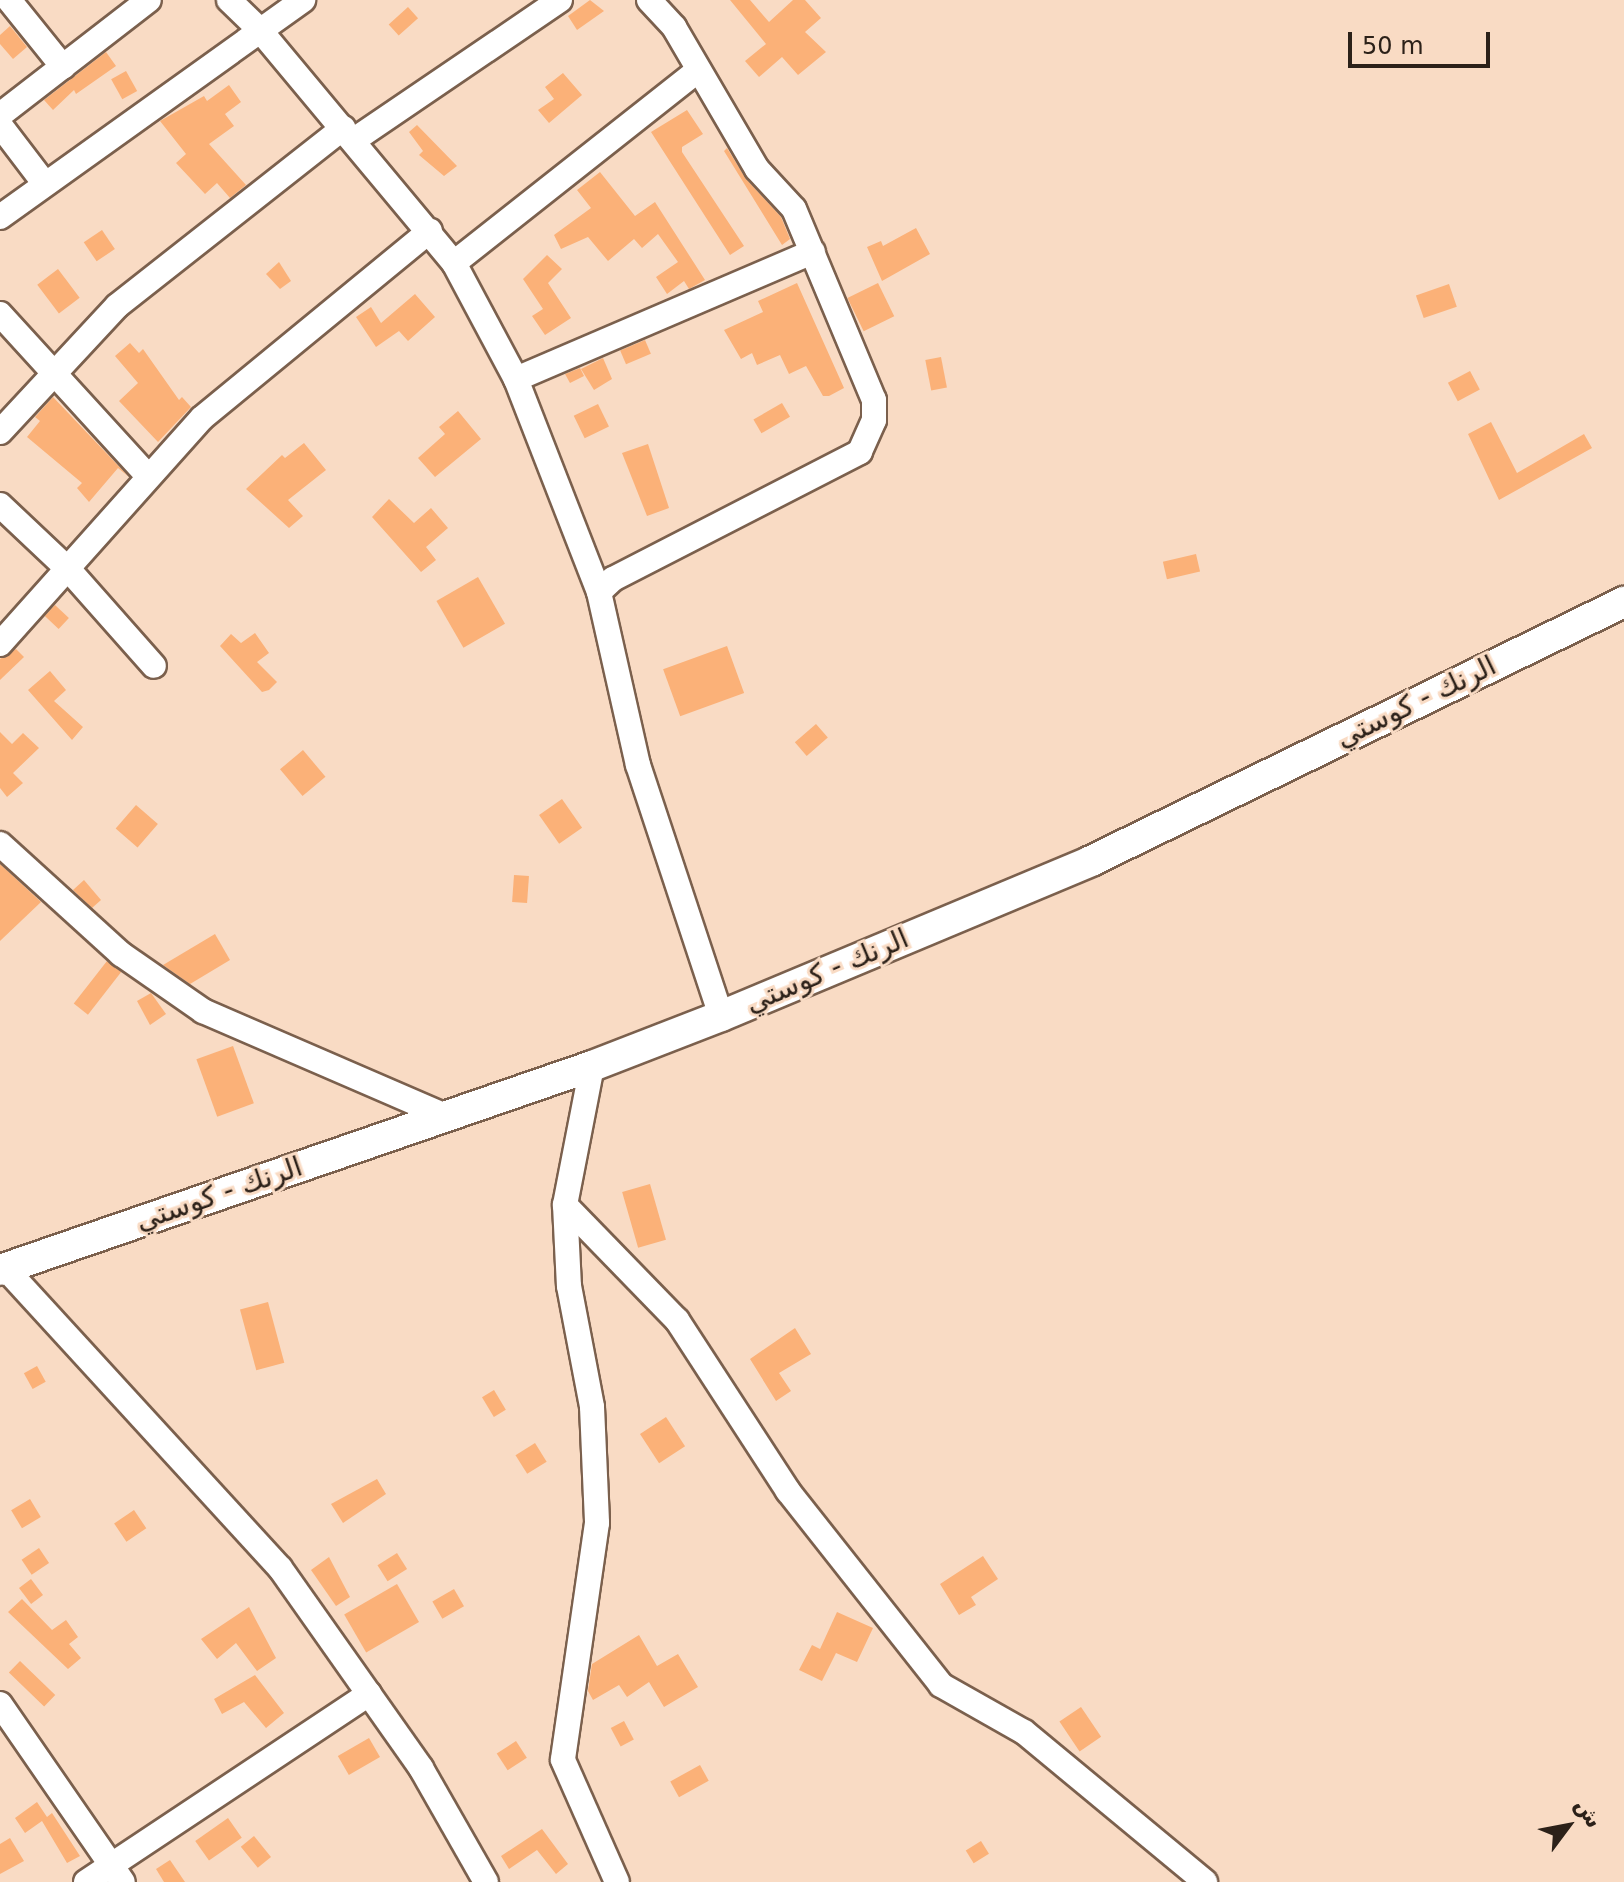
<!DOCTYPE html>
<html>
<head>
<meta charset="utf-8">
<style>
  body { margin:0 }
  #map { position:relative; width:1624px; height:1882px; overflow:hidden; background:#f9dbc4; font-family:"DejaVu Sans",Cairo,sans-serif }
  div>[style] { position:absolute }
  [style*='--x'] { left:calc(var(--x)*1px); top:calc(var(--y)*1px); width:calc(var(--w)*1px); rotate:calc(var(--a)*1deg) }
  .building>* { inset:0; background:#fbb178; transform-origin:0 0 }
  .roads { filter:drop-shadow(2px 0 #7b604d) drop-shadow(-2px 0 #7b604d) drop-shadow(0 2px #7b604d) drop-shadow(0 -2px #7b604d) }
  .minor>* { height:24px; margin:-12px; padding:0 12px; transform-origin:12px; border-radius:12px; background:#fff }
  .major>* { height:30px; margin:-15px; padding:0 15px; transform-origin:15px; border-radius:15px; background:#fff }
  span { translate:-50% -50%; white-space:nowrap; text-align:center; line-height:1.15; -webkit-text-stroke:6px #f9dbc4; paint-order:stroke }
  .street-label { font-size:28px; color:#2c2119 }
  .north { position:absolute; left:1528px; top:1786px; width:80px; height:80px; -webkit-text-stroke:6px #f9dbc4; paint-order:stroke; rotate:58deg; font-size:22px; font-weight:700; line-height:32px; text-align:center; color:#2c2119 }
  .north::after { content:''; display:block; margin:auto; width:28px; height:36px; background:#2c2119; clip-path:polygon(50% 0,100% 100%,50% 72%,0 100%) }
  .scale { position:absolute; left:1348px; top:32px; width:142px; height:36px; box-sizing:border-box; border:4px solid #2c2119; border-top:0; padding-left:10px; font-size:24px; line-height:28px; white-space:nowrap; color:#2c2119; -webkit-text-stroke:6px #f9dbc4; paint-order:stroke }
</style>
</head>
<body>
<div id="map">
  <div class="building">
    <i style="clip-path:polygon(590px 0,604px 11px,577px 30px,568px 16px)"></i>
    <i style="clip-path:polygon(730px 0,750px 0,769px 22px,793px 0,805px 0,821px 18px,805px 32px,826px 52px,798px 75px,782px 57px,759px 77px,745px 61px,766px 44px)"></i>
    <i style="left:408px;top:7px;width:15px;height:26px;rotate:48deg"></i>
    <i style="clip-path:polygon(10px 26px,27px 47px,13px 59px,0 44px,0 35px)"></i>
    <i style="clip-path:polygon(106px 52px,116px 66px,76px 94px,74px 90px,53px 110px,44px 100px)"></i>
    <i style="left:126px;top:71px;width:23px;height:17px;rotate:61deg"></i>
    <i style="clip-path:polygon(563px 73px,582px 95px,549px 123px,538px 110px,554px 99px,545px 87px)"></i>
    <i style="clip-path:polygon(229px 85px,241px 102px,225px 114px,234px 126px,209px 144px,246px 185px,230px 198px,217px 183px,205px 194px,176px 163px,186px 154px,160px 121px,204px 96px,207px 101px)"></i>
    <i style="clip-path:polygon(687px 110px,703px 134px,682px 147px,682px 152px,744px 246px,730px 255px,651px 132px)"></i>
    <i style="clip-path:polygon(417px 125px,457px 166px,444px 176px,419px 155px,423px 151px,409px 132px)"></i>
    <i style="clip-path:polygon(727px 148px,746px 179px,781px 217px,790px 239px,782px 245px,724px 151px)"></i>
    <i style="clip-path:polygon(600px 172px,635px 216px,655px 202px,705px 280px,689px 289px,684px 281px,667px 294px,656px 277px,678px 262px,658px 234px,642px 248px,634px 239px,608px 261px,588px 237px,561px 249px,554px 235px,591px 208px,577px 190px)"></i>
    <i style="clip-path:polygon(916px 228px,930px 254px,882px 281px,867px 247px,881px 241px,883px 246px)"></i>
    <i style="left:102px;top:230px;width:23px;height:22px;rotate:56deg"></i>
    <i style="clip-path:polygon(547px 255px,562px 269px,548px 283px,571px 318px,545px 335px,532px 316px,543px 309px,523px 279px)"></i>
    <i style="clip-path:polygon(279px 262px,291px 281px,280px 289px,266px 274px)"></i>
    <i style="left:58px;top:269px;width:36px;height:26px;rotate:53deg"></i>
    <i style="clip-path:polygon(797px 283px,844px 388px,829px 396px,823px 396px,806px 366px,789px 374px,780px 355px,757px 365px,752px 353px,741px 359px,724px 330px,763px 312px,758px 301px)"></i>
    <i style="left:878px;top:283px;width:37px;height:34px;rotate:64deg"></i>
    <i style="left:1449px;top:284px;width:24px;height:35px;rotate:71deg"></i>
    <i style="clip-path:polygon(415px 294px,435px 317px,408px 341px,399px 331px,376px 347px,356px 317px,371px 307px,381px 323px)"></i>
    <i style="left:645px;top:340px;width:15px;height:27px;rotate:67deg"></i>
    <i style="clip-path:polygon(130px 343px,139px 353px,143px 349px,179px 400px,182px 397px,191px 407px,158px 442px,119px 401px,138px 383px,115px 356px)"></i>
    <i style="left:941px;top:357px;width:31px;height:16px;rotate:79deg"></i>
    <i style="clip-path:polygon(603px 358px,612px 379px,594px 390px,581px 369px)"></i>
    <i style="clip-path:polygon(580px 368px,584px 376px,570px 383px,565px 374px)"></i>
    <i style="left:1470px;top:371px;width:21px;height:25px;rotate:62deg"></i>
    <i style="clip-path:polygon(53px 397px,129px 477px,118px 468px,89px 502px,77px 488px,82px 483px,27px 437px,40px 421px,35px 417px)"></i>
    <i style="left:782px;top:403px;width:16px;height:33px;rotate:60deg"></i>
    <i style="left:598px;top:404px;width:25px;height:27px;rotate:64deg"></i>
    <i style="clip-path:polygon(458px 411px,481px 439px,435px 477px,418px 458px,445px 434px,439px 427px)"></i>
    <i style="clip-path:polygon(1491px 422px,1517px 473px,1584px 434px,1592px 448px,1499px 500px,1468px 434px)"></i>
    <i style="clip-path:polygon(304px 443px,326px 470px,288px 500px,303px 516px,289px 528px,246px 489px,282px 455px,285px 458px)"></i>
    <i style="clip-path:polygon(648px 444px,669px 508px,647px 516px,622px 453px)"></i>
    <i style="clip-path:polygon(389px 499px,414px 523px,431px 508px,448px 528px,426px 547px,436px 560px,421px 572px,372px 517px)"></i>
    <i style="left:1196px;top:554px;width:18px;height:34px;rotate:77deg"></i>
    <i style="left:478px;top:577px;width:54px;height:48px;rotate:60deg"></i>
    <i style="left:55px;top:605px;width:19px;height:15px;rotate:43deg"></i>
    <i style="clip-path:polygon(255px 633px,269px 653px,257px 662px,277px 682px,269px 690px,262px 692px,220px 646px,231px 634px,241px 643px)"></i>
    <i style="left:727px;top:646px;width:50px;height:68px;rotate:70deg"></i>
    <i style="clip-path:polygon(16px 649px,24px 657px,0 680px,0 659px)"></i>
    <i style="clip-path:polygon(50px 671px,66px 690px,54px 701px,83px 727px,72px 740px,28px 690px)"></i>
    <i style="left:816px;top:724px;width:18px;height:28px;rotate:49deg"></i>
    <i style="clip-path:polygon(0 732px,12px 744px,23px 733px,39px 748px,13px 773px,23px 783px,7px 797px,0 788px)"></i>
    <i style="left:303px;top:750px;width:35px;height:30px;rotate:50deg"></i>
    <i style="left:562px;top:799px;width:35px;height:28px;rotate:55deg"></i>
    <i style="left:136px;top:805px;width:29px;height:31px;rotate:41deg"></i>
    <i style="clip-path:polygon(0 864px,41px 902px,0 941px)"></i>
    <i style="left:514px;top:875px;width:15px;height:27px;rotate:4deg"></i>
    <i style="clip-path:polygon(84px 880px,101px 900px,92px 908px,73px 890px)"></i>
    <i style="clip-path:polygon(215px 934px,230px 960px,190px 984px,163px 965px)"></i>
    <i style="left:107px;top:961px;width:18px;height:54px;rotate:38deg"></i>
    <i style="clip-path:polygon(151px 993px,166px 1014px,150px 1025px,137px 1001px)"></i>
    <i style="left:233px;top:1046px;width:61px;height:39px;rotate:70deg"></i>
    <i style="left:650px;top:1184px;width:58px;height:29px;rotate:74deg"></i>
    <i style="left:268px;top:1302px;width:63px;height:29px;rotate:75deg"></i>
    <i style="clip-path:polygon(795px 1328px,811px 1354px,779px 1373px,791px 1391px,776px 1401px,750px 1359px)"></i>
    <i style="left:37px;top:1366px;width:18px;height:15px;rotate:61deg"></i>
    <i style="left:494px;top:1390px;width:23px;height:14px;rotate:59deg"></i>
    <i style="left:666px;top:1417px;width:35px;height:31px;rotate:57deg"></i>
    <i style="left:535px;top:1443px;width:22px;height:23px;rotate:58deg"></i>
    <i style="clip-path:polygon(377px 1479px,386px 1494px,343px 1523px,331px 1504px)"></i>
    <i style="left:30px;top:1499px;width:21px;height:22px;rotate:59deg"></i>
    <i style="left:134px;top:1510px;width:22px;height:24px;rotate:56deg"></i>
    <i style="left:39px;top:1548px;width:18px;height:21px;rotate:56deg"></i>
    <i style="left:397px;top:1553px;width:19px;height:23px;rotate:58deg"></i>
    <i style="clip-path:polygon(983px 1556px,998px 1579px,971px 1597px,976px 1605px,959px 1615px,940px 1584px)"></i>
    <i style="clip-path:polygon(329px 1557px,350px 1597px,336px 1606px,311px 1570px)"></i>
    <i style="left:31px;top:1579px;width:20px;height:15px;rotate:53deg"></i>
    <i style="left:397px;top:1584px;width:44px;height:61px;rotate:60deg"></i>
    <i style="left:454px;top:1589px;width:20px;height:25px;rotate:60deg"></i>
    <i style="clip-path:polygon(22px 1599px,52px 1630px,66px 1620px,78px 1637px,69px 1644px,81px 1658px,68px 1669px,8px 1612px)"></i>
    <i style="clip-path:polygon(249px 1607px,276px 1658px,257px 1671px,236px 1643px,217px 1659px,201px 1639px)"></i>
    <i style="clip-path:polygon(837px 1612px,873px 1628px,857px 1662px,836px 1653px,822px 1681px,799px 1670px,812px 1645px,820px 1649px)"></i>
    <i style="clip-path:polygon(639px 1635px,657px 1666px,678px 1654px,698px 1687px,664px 1707px,649px 1682px,627px 1697px,619px 1685px,593px 1700px,588px 1691px,592px 1664px)"></i>
    <i style="left:20px;top:1661px;width:49px;height:16px;rotate:44deg"></i>
    <i style="clip-path:polygon(255px 1675px,284px 1713px,266px 1728px,244px 1702px,222px 1714px,214px 1699px)"></i>
    <i style="left:1081px;top:1707px;width:36px;height:26px;rotate:56deg"></i>
    <i style="left:624px;top:1721px;width:21px;height:15px;rotate:62deg"></i>
    <i style="left:369px;top:1738px;width:22px;height:36px;rotate:60deg"></i>
    <i style="left:516px;top:1741px;width:20px;height:23px;rotate:57deg"></i>
    <i style="left:700px;top:1765px;width:18px;height:34px;rotate:61deg"></i>
    <i style="clip-path:polygon(37px 1802px,47px 1817px,52px 1813px,80px 1856px,67px 1863px,42px 1821px,25px 1833px,15px 1818px)"></i>
    <i style="left:228px;top:1818px;width:24px;height:40px;rotate:55deg"></i>
    <i style="clip-path:polygon(542px 1829px,568px 1864px,556px 1874px,537px 1850px,509px 1869px,501px 1856px)"></i>
    <i style="left:254px;top:1836px;width:27px;height:17px;rotate:51deg"></i>
    <i style="clip-path:polygon(10px 1838px,24px 1861px,0 1874px,0 1844px)"></i>
    <i style="left:981px;top:1841px;width:15px;height:18px;rotate:58deg"></i>
    <i style="clip-path:polygon(170px 1860px,185px 1882px,164px 1882px,156px 1869px)"></i>
  </div>
  <div class="roads">
    <div class="minor">
      <i style="--x:9;--y:0;--w:86;--a:51.1"></i>
      <i style="--x:229;--y:0;--w:42;--a:44"></i>
      <i style="--x:259;--y:29;--w:305;--a:50.2"></i>
      <i style="--x:454;--y:263;--w:132;--a:61.9"></i>
      <i style="--x:516;--y:379;--w:229;--a:68.7"></i>
      <i style="--x:649;--y:0;--w:37;--a:47"></i>
      <i style="--x:674;--y:27;--w:164;--a:59.7"></i>
      <i style="--x:757;--y:169;--w:54;--a:47.2"></i>
      <i style="--x:794;--y:209;--w:207;--a:67.3"></i>
      <i style="--x:874;--y:400;--w:20;--a:90"></i>
      <i style="--x:874;--y:420;--w:35;--a:114"></i>
      <i style="--x:860;--y:452;--w:278;--a:152.8"></i>
      <i style="--x:613;--y:579;--w:19;--a:137"></i>
      <i style="--x:599;--y:592;--w:177;--a:77.3"></i>
      <i style="--x:638;--y:765;--w:264;--a:71.7"></i>
      <i style="--x:0;--y:115;--w:188;--a:-37.7"></i>
      <i style="--x:0;--y:125;--w:74;--a:52.7"></i>
      <i style="--x:354;--y:140;--w:249;--a:-34.2"></i>
      <i style="--x:0;--y:217;--w:373;--a:-35.6"></i>
      <i style="--x:454;--y:263;--w:308;--a:-38.3"></i>
      <i style="--x:0;--y:314;--w:219;--a:47.6"></i>
      <i style="--x:516;--y:379;--w:323;--a:-23.2"></i>
      <i style="--x:0;--y:432;--w:172;--a:-47.1"></i>
      <i style="--x:117;--y:306;--w:288;--a:-38.2"></i>
      <i style="--x:0;--y:505;--w:95;--a:43.3"></i>
      <i style="--x:69;--y:570;--w:128;--a:48.5"></i>
      <i style="--x:0;--y:644;--w:303;--a:-48.2"></i>
      <i style="--x:202;--y:418;--w:295;--a:-39.4"></i>
      <i style="--x:0;--y:844;--w:164;--a:42.3"></i>
      <i style="--x:121;--y:954;--w:100;--a:34.8"></i>
      <i style="--x:203;--y:1011;--w:265;--a:23.4"></i>
      <i style="--x:592;--y:1066;--w:142;--a:101"></i>
      <i style="--x:565;--y:1205;--w:81;--a:87.2"></i>
      <i style="--x:569;--y:1286;--w:123;--a:79.2"></i>
      <i style="--x:592;--y:1407;--w:116;--a:87.5"></i>
      <i style="--x:597;--y:1523;--w:239;--a:98.2"></i>
      <i style="--x:563;--y:1760;--w:133;--a:66.1"></i>
      <i style="--x:565;--y:1205;--w:161;--a:45.8"></i>
      <i style="--x:677;--y:1320;--w:204;--a:57"></i>
      <i style="--x:788;--y:1491;--w:247;--a:51.7"></i>
      <i style="--x:941;--y:1685;--w:95;--a:29.5"></i>
      <i style="--x:1024;--y:1732;--w:235;--a:39.6"></i>
      <i style="--x:5;--y:1268;--w:407;--a:47.5"></i>
      <i style="--x:280;--y:1568;--w:245;--a:54.8"></i>
      <i style="--x:421;--y:1768;--w:131;--a:60.3"></i>
      <i style="--x:0;--y:1704;--w:216;--a:55.4"></i>
      <i style="--x:86;--y:1882;--w:340;--a:-33.6"></i>
    </div>
    <div class="major">
      <i style="--x:0;--y:1270;--w:626;--a:-19.01"></i>
      <i style="--x:592;--y:1066;--w:138;--a:-21.2"></i>
      <i style="--x:721;--y:1016;--w:401;--a:-22.7"></i>
      <i style="--x:1091;--y:861;--w:593;--a:-25.92"></i>
    </div>
  </div>
  <div class="street-label">
    <span style="left:1416px;top:702px;rotate:-26deg">الرنك - كوستي</span>
    <span style="left:827px;top:971px;rotate:-23deg">الرنك - كوستي</span>
    <span style="left:219px;top:1194px;rotate:-19deg">الرنك - كوستي</span>
  </div>
  <div class="north">ش</div>
  <div class="scale">50 m</div>
</div>
</body>
</html>
